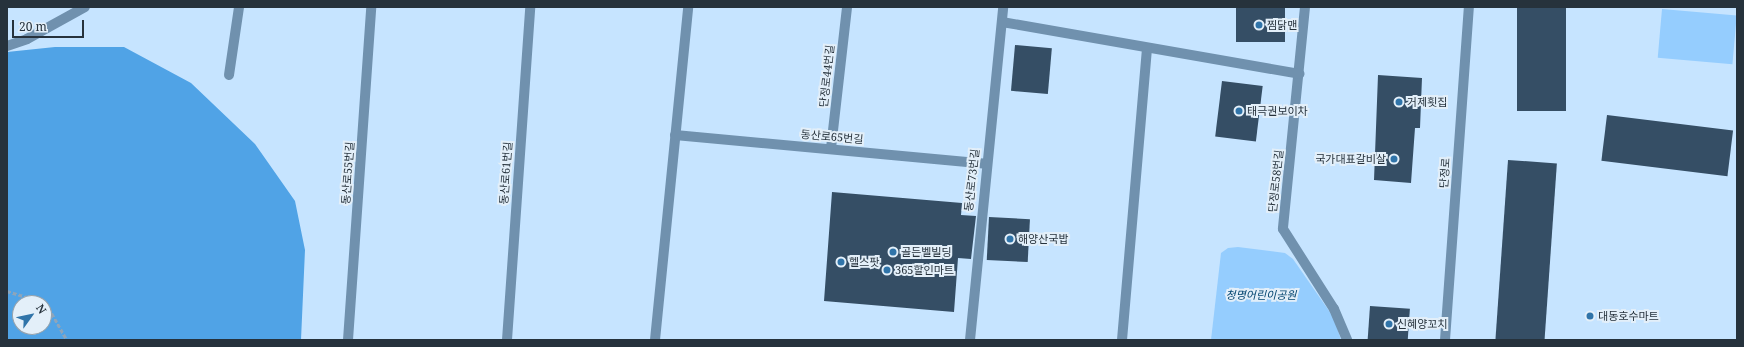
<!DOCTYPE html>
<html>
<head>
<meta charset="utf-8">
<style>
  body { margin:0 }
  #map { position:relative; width:1744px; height:347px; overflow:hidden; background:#c6e4ff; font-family:"Noto Serif","Noto Sans KR",serif }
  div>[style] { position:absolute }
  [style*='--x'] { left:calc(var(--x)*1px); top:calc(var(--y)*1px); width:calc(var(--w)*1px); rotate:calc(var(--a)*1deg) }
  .green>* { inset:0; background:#95cdfe; transform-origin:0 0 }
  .forest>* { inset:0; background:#50a3e6 }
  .building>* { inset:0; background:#354e65; transform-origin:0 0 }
  .path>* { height:2.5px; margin-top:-1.25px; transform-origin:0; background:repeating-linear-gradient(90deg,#8ea5ba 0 4px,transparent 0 6px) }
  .minor>* { height:10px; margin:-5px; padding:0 5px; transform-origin:5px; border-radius:5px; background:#7091ae }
  .dots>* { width:11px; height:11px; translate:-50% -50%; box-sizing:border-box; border:2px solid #e3eff9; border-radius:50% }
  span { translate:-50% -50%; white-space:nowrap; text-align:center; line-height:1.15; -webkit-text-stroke:4px #e3eff9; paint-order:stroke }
  .poi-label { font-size:11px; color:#26323c }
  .left { translate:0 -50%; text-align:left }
  .right { translate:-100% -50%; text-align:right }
  .street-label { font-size:11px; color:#26323c }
  .park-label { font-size:11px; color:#01446f; font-style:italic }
  .frame { position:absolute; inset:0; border:8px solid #26323c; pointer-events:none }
  .north { position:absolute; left:12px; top:295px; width:40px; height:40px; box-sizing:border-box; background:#e3eff9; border:1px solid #97a3ad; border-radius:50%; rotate:57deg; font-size:11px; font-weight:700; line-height:16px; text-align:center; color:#26323c }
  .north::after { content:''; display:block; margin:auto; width:14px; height:18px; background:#3074a9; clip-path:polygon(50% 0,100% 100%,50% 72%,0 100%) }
  .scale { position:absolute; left:12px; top:20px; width:72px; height:18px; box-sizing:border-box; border:2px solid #26323c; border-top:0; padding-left:5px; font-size:12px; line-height:14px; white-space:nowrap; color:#26323c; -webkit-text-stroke:3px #e3eff9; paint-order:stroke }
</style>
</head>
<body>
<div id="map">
  <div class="green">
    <i style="left:1662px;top:9px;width:75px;height:49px;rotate:5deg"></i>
    <i style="clip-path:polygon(1238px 247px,1285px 253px,1293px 259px,1334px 318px,1341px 340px,1211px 340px,1221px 253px,1228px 248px)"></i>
  </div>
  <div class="forest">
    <i style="clip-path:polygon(evenodd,55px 47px,124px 47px,191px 83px,255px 144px,295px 201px,305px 250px,301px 340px,7px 340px,7px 52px,55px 47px,20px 303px,44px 303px,44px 327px,20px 327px,20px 303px)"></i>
  </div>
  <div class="building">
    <i style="left:1236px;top:7px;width:49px;height:35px"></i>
    <i style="left:1517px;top:7px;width:49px;height:104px"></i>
    <i style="left:1015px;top:45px;width:37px;height:46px;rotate:5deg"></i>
    <i style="clip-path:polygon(1378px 75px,1422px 78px,1420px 128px,1415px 128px,1411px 183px,1374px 180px)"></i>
    <i style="left:1222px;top:81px;width:41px;height:56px;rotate:7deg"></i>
    <i style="left:1607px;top:115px;width:127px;height:46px;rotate:7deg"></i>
    <i style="left:1508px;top:160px;width:49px;height:180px;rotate:4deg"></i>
    <i style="clip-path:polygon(832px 192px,962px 203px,961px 215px,976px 216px,971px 259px,958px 258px,954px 312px,824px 301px)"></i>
    <i style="left:989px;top:217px;width:41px;height:43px;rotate:3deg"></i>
    <i style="left:1370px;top:306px;width:40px;height:34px;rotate:4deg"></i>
  </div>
  <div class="path">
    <i style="--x:7;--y:291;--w:41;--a:17.1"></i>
    <i style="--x:46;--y:303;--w:43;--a:60.4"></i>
  </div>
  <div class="minor">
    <i style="--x:1305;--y:7;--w:223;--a:95.7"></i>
    <i style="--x:1283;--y:229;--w:95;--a:57.5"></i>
    <i style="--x:1334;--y:309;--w:34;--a:67"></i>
    <i style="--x:1002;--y:22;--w:302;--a:9.9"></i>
    <i style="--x:7;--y:46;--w:21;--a:-19"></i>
    <i style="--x:27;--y:39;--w:66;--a:-28.9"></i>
    <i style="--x:229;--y:75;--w:69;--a:-81.6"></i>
    <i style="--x:675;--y:135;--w:312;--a:5.3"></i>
    <i style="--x:831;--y:148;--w:142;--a:-83.5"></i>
    <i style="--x:348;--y:340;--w:334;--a:-86"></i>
    <i style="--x:507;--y:340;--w:334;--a:-86"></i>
    <i style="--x:655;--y:340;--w:335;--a:-84.3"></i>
    <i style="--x:970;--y:340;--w:335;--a:-84.3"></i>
    <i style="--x:1122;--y:340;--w:293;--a:-85.1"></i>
    <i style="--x:1445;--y:340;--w:334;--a:-85.9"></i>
  </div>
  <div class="dots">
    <i style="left:1259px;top:25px;background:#3074a9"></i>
    <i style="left:1399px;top:102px;background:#3074a9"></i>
    <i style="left:1239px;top:111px;background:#3074a9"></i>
    <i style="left:1394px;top:159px;background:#3074a9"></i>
    <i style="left:1010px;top:239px;background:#3074a9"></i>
    <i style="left:893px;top:252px;background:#3074a9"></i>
    <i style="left:841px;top:262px;background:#3074a9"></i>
    <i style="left:887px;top:270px;background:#3074a9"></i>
    <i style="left:1590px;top:316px;background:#3074a9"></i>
    <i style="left:1389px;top:324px;background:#3074a9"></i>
  </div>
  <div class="poi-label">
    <span class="left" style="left:1267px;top:25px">찜닭맨</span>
    <span class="left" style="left:1407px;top:102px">거제횟집</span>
    <span class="left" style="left:1247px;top:111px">태극권보이차</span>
    <span class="right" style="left:1386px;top:159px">국가대표갈비살</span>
    <span class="left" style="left:1018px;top:239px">해양산국밥</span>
    <span class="left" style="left:901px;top:252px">골든벨빌딩</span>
    <span class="left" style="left:849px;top:262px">헬스팟</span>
    <span class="left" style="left:895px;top:270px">365할인마트</span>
    <span class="left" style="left:1598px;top:316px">대동호수마트</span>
    <span class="left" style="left:1397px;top:324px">신혜양꼬치</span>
  </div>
  <div class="street-label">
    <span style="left:827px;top:76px;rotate:-84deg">단정로44번길</span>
    <span style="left:832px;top:137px;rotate:5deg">동산로65번길</span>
    <span style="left:348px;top:173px;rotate:-86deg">동산로55번길</span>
    <span style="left:506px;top:173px;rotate:-86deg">동산로61번길</span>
    <span style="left:1445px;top:173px;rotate:-86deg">단정로</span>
    <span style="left:972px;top:180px;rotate:-84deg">동산로73번길</span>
    <span style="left:1276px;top:181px;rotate:-84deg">단정로58번길</span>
  </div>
  <div class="park-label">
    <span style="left:1261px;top:295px">청명어린이공원</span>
  </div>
  <div class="frame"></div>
  <div class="north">N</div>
  <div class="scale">20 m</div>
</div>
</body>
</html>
